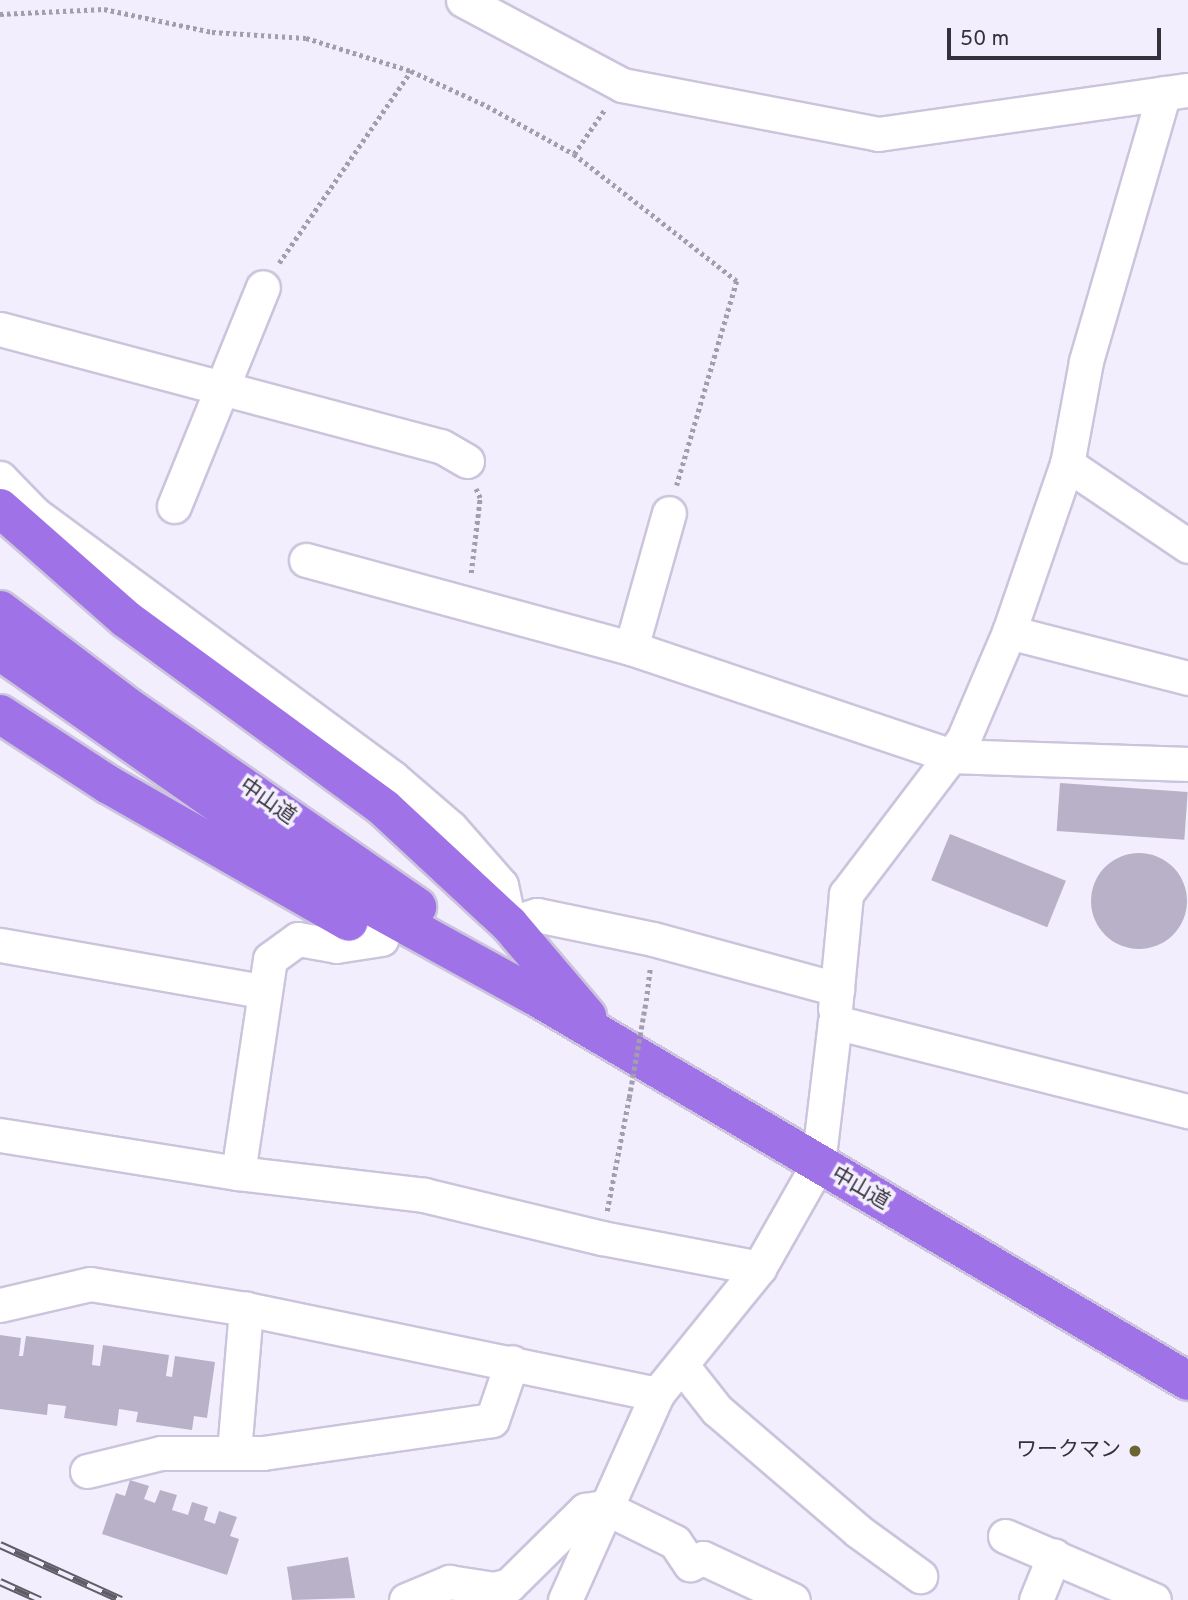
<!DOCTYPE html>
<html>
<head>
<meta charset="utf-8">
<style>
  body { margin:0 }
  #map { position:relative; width:1188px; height:1600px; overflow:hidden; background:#f2eefd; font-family:Overpass,"Noto Sans JP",sans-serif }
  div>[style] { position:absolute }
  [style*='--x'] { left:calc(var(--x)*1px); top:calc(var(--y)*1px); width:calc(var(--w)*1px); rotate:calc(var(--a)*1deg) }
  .building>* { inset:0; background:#b8b1c8; transform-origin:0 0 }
  .round { border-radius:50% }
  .path>* { height:4.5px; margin-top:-2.25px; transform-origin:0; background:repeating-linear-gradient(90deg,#a29eaa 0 3.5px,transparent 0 7px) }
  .roads { filter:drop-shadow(2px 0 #cbc4dc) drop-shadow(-2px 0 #cbc4dc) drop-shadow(0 2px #cbc4dc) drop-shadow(0 -2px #cbc4dc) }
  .minor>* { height:33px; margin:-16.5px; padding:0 16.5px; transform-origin:16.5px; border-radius:16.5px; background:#fff }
  .highway>* { height:38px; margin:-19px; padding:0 19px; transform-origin:19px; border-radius:19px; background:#a072e8 }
  .rail>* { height:8px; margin-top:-4px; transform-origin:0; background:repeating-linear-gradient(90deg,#f2eefd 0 16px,#605d67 0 32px); box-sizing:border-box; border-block:2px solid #605d67 }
  .path-bridge>* { height:4.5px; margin-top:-2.25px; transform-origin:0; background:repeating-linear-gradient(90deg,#a29eaa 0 3.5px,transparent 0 7px) }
  .dots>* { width:19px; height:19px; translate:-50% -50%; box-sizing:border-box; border:4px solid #f2eefd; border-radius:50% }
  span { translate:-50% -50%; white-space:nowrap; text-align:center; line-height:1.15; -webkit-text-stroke:7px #f2eefd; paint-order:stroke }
  .street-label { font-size:21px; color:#34313a }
  .poi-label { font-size:21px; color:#34313a }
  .right { translate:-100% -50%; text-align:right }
  .scale { position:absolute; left:947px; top:28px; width:214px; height:32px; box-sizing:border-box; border:4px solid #34313a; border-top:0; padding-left:9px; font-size:21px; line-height:24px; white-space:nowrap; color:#34313a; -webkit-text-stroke:5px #f2eefd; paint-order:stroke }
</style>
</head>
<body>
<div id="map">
  <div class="building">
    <i style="left:1060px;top:783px;width:128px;height:48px;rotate:4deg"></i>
    <i style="left:950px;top:834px;width:125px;height:50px;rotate:22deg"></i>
    <i class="round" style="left:1091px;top:853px;width:96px;height:96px"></i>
    <i style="clip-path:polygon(0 1335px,21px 1338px,19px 1356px,23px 1356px,26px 1336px,94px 1345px,92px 1365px,100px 1366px,103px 1345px,169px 1355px,166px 1376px,172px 1377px,175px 1356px,215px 1362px,207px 1418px,194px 1416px,192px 1430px,136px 1422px,138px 1412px,119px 1409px,117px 1426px,64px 1418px,66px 1406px,48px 1404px,47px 1415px,0 1409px)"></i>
    <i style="clip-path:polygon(130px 1480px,149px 1486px,144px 1499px,155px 1503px,160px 1490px,177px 1495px,172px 1510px,188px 1515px,192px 1502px,208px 1507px,204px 1520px,215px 1524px,219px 1511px,237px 1517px,230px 1536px,239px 1539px,227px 1575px,102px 1534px,116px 1493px,125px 1496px)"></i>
    <i style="clip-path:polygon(348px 1557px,355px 1598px,292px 1600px,287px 1567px)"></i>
  </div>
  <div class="path">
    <i style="--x:0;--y:14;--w:104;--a:-2.8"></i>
    <i style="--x:104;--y:9;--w:110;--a:12"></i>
    <i style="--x:212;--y:32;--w:94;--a:3.7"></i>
    <i style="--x:306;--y:38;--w:110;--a:17.4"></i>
    <i style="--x:411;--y:71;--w:84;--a:24.7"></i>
    <i style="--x:487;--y:106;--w:99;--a:28.9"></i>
    <i style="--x:574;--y:154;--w:207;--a:37.9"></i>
    <i style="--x:737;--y:281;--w:213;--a:106.4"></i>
    <i style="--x:574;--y:154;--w:55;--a:-55.4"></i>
    <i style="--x:279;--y:263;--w:233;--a:-55.5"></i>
    <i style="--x:471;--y:573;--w:76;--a:-83.2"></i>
    <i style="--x:480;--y:498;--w:10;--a:-114"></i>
    <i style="--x:646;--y:1001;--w:33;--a:-83"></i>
    <i style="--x:607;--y:1211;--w:115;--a:-79"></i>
  </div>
  <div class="roads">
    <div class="minor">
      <i style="--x:463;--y:0;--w:180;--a:28.1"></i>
      <i style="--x:622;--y:85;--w:261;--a:10.8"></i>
      <i style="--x:878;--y:134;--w:313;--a:-8.1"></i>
      <i style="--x:0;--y:329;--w:456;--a:14.9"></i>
      <i style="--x:441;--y:446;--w:30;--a:30"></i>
      <i style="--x:1067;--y:464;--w:146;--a:34.1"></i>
      <i style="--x:0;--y:478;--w:50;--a:45.8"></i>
      <i style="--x:35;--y:514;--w:445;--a:36.4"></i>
      <i style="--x:393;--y:778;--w:75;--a:40.7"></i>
      <i style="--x:450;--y:827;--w:77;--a:48.7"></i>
      <i style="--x:501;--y:885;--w:40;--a:78"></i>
      <i style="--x:509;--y:924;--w:29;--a:-18"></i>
      <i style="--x:537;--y:915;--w:118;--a:11.7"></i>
      <i style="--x:653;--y:939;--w:191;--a:15.2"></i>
      <i style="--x:174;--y:506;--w:236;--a:-67.9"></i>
      <i style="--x:306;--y:560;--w:337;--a:15.2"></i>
      <i style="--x:631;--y:648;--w:338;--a:18.6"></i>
      <i style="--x:951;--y:756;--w:237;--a:1.9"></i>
      <i style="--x:1009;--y:632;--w:185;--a:14.4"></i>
      <i style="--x:631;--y:648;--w:140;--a:-74.3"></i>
      <i style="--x:0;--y:945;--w:266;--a:10"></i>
      <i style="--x:835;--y:1009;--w:116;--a:-84.5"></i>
      <i style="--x:846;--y:894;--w:193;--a:-52.8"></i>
      <i style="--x:963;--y:740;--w:117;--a:-66.9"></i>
      <i style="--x:1009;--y:632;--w:178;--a:-71"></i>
      <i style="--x:1067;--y:464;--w:105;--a:-79.5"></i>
      <i style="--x:1086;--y:361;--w:279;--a:-73.8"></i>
      <i style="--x:0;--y:1135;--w:241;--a:9.1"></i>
      <i style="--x:238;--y:1173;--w:187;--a:6.7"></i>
      <i style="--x:424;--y:1195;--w:183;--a:13.6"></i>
      <i style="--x:602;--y:1238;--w:160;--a:10.8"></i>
      <i style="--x:238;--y:1173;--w:216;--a:-81.5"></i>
      <i style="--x:270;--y:959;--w:34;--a:-36"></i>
      <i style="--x:298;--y:939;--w:39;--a:10"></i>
      <i style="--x:336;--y:946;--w:46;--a:-8.8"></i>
      <i style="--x:0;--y:1305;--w:92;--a:-13.1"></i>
      <i style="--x:90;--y:1284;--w:158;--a:9.1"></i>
      <i style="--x:246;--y:1309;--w:420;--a:11.7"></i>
      <i style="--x:683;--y:1367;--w:55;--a:51.7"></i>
      <i style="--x:717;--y:1410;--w:186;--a:40.6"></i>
      <i style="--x:858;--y:1531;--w:77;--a:36"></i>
      <i style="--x:234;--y:1452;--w:144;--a:-85.2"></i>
      <i style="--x:87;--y:1471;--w:76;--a:-13.7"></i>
      <i style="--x:161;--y:1453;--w:102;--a:0"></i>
      <i style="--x:263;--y:1453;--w:231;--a:-8.2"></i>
      <i style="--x:492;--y:1420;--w:61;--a:-71"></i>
      <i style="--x:1005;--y:1536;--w:162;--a:23.2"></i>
      <i style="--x:406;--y:1600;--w:47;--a:-22.7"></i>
      <i style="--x:449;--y:1582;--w:46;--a:8.8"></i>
      <i style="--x:494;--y:1589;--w:16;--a:-15"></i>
      <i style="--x:509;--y:1585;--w:107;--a:-44.6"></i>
      <i style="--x:585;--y:1510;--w:19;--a:-9"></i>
      <i style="--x:604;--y:1507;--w:79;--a:26.2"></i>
      <i style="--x:675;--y:1542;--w:27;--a:56"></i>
      <i style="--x:690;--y:1564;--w:14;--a:-25"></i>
      <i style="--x:703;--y:1558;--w:99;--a:25"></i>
      <i style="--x:565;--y:1600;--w:226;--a:-65.9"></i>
      <i style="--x:657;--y:1394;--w:162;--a:-51"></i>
      <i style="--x:759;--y:1268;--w:120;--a:-60.4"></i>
      <i style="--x:818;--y:1164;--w:143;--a:-83.2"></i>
      <i style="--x:835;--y:1022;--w:364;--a:14.2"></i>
      <i style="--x:1036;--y:1600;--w:48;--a:-67.8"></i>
    </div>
    <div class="highway">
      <i style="--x:0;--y:508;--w:168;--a:41.4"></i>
      <i style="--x:126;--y:619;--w:320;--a:36.2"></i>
      <i style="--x:384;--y:808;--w:171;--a:42.9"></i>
      <i style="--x:509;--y:924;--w:121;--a:49.7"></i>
      <i style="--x:0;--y:610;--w:159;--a:37.1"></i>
      <i style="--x:127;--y:706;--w:353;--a:34.7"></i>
      <i style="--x:0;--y:651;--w:411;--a:35"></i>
      <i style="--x:337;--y:887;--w:224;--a:28.9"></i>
      <i style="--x:533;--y:995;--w:760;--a:30.51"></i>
      <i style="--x:0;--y:714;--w:130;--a:33.1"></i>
      <i style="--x:109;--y:785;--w:276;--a:29.7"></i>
    </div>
  </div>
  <div class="rail">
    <i style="--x:0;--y:1545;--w:133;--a:24.4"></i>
    <i style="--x:0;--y:1582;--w:44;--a:24.2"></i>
  </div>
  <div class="path-bridge">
    <i style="--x:629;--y:1098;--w:98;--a:-80.1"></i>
  </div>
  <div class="dots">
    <i style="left:1135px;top:1451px;background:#696431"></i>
  </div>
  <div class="street-label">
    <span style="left:267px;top:802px;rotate:35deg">中山道</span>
    <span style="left:860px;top:1189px;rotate:30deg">中山道</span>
  </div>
  <div class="poi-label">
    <span class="right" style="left:1121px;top:1451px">ワークマン</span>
  </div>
  <div class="scale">50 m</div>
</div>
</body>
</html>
